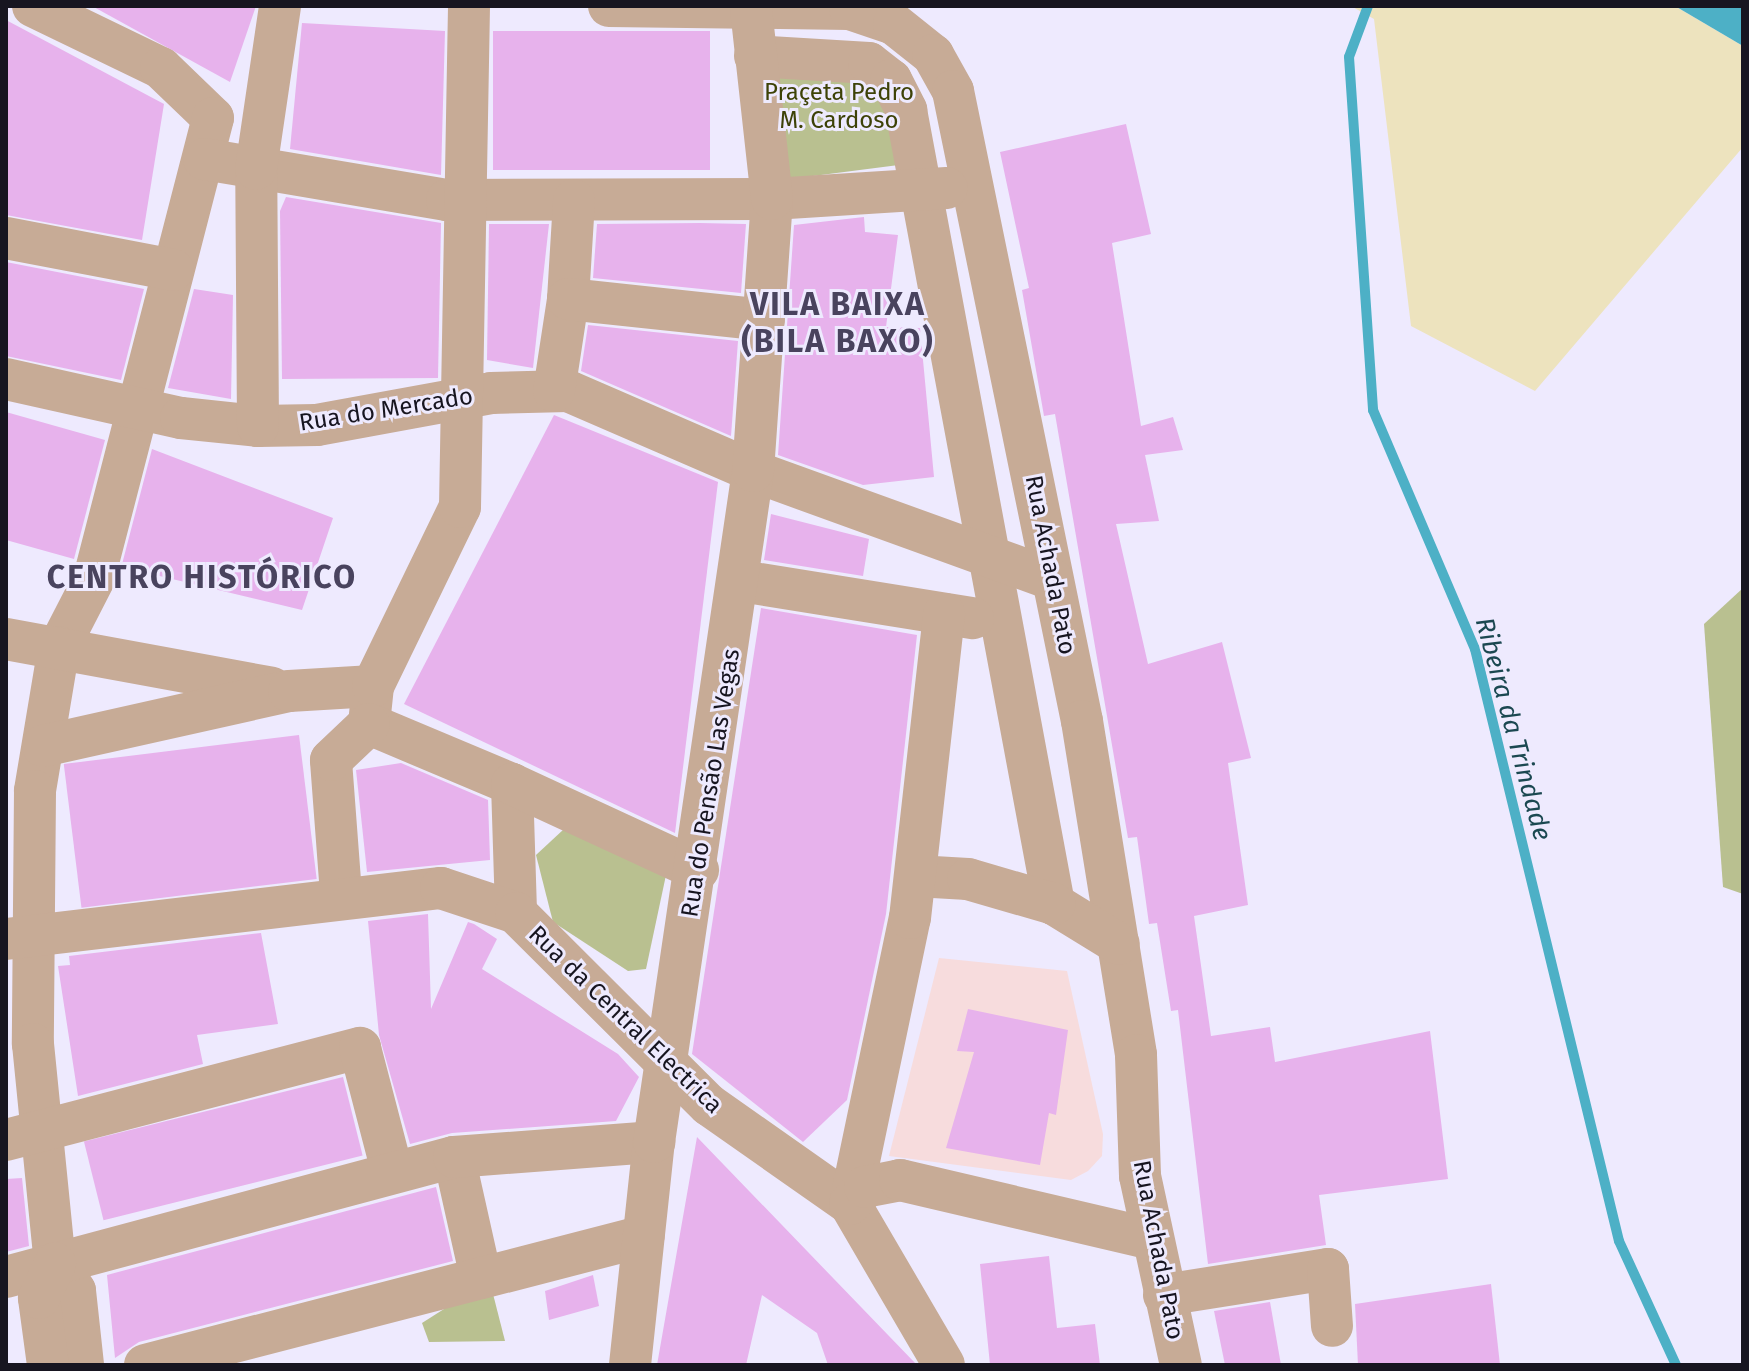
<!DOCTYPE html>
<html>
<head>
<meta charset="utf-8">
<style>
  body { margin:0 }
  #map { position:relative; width:1749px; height:1371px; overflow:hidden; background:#eeeafe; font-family:"Fira Sans",sans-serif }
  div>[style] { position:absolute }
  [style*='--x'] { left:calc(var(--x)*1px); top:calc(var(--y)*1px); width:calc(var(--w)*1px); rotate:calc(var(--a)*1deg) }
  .education>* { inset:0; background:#f7dcdd }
  .green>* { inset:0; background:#b9c090 }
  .sand>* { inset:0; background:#ede3be }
  .water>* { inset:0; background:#4db0c6 }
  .stream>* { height:10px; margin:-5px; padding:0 5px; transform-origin:5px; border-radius:5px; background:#4db0c6 }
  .building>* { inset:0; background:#e7b2ec; transform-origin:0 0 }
  .minor>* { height:42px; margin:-21px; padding:0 21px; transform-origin:21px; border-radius:21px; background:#c7ab96 }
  span { translate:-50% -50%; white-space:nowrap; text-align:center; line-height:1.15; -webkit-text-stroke:6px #eeeafe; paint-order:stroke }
  .park-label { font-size:24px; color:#3d4207 }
  .street-label { font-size:24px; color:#171520 }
  .water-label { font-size:26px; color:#1b4851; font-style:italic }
  .district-label { font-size:32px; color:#49435e; font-weight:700; letter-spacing:2px }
  .frame { position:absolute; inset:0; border:8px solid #171520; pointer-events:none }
</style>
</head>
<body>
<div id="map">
  <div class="education">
    <i style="clip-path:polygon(939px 958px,1067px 971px,1103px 1134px,1102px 1156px,1088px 1171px,1071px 1180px,889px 1156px)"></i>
  </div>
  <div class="green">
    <i style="clip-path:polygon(847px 41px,922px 162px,782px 180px,769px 45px)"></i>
    <i style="clip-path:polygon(1743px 588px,1743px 894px,1723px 887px,1704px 624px)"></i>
    <i style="clip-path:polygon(564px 829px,666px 875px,646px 969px,628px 971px,553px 922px,536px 855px)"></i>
    <i style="clip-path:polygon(493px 1294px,505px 1341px,429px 1342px,422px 1323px,455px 1302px)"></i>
  </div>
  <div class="sand">
    <i style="clip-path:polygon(1351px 6px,1675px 6px,1743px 46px,1743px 147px,1535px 391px,1411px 326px,1374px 19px)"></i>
  </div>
  <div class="water">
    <i style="clip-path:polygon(1676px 6px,1743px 6px,1743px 46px,1675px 6px)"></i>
  </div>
  <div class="stream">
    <i style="--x:1368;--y:6;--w:54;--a:110.4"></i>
    <i style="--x:1349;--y:57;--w:354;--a:86.1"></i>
    <i style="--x:1373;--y:410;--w:260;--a:66.9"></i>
    <i style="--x:1475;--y:649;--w:609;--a:76.33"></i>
    <i style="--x:1619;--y:1241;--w:136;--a:65.3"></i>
  </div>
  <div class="building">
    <i style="clip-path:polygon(92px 6px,256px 6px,230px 82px)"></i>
    <i style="clip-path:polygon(6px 20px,164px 104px,142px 240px,6px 215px)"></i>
    <i style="clip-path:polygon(302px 23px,445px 31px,441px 175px,290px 149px)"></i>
    <i style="left:493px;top:31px;width:217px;height:139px"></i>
    <i style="clip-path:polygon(1126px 124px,1151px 234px,1112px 243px,1141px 426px,1173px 417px,1183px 450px,1145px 455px,1159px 521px,1116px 524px,1148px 664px,1222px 642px,1251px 758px,1228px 763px,1248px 905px,1194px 916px,1211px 1036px,1270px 1027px,1275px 1062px,1430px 1031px,1448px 1179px,1319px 1195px,1326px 1245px,1208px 1264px,1178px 1010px,1171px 1011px,1157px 923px,1149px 924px,1137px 837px,1128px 838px,1055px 414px,1044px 416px,1022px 290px,1029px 288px,1000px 152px)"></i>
    <i style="clip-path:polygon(286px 197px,441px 223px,438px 378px,282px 379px,280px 211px)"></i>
    <i style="clip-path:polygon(864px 217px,865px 232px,898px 235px,886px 327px,920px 328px,934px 477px,863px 485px,778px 455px,794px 225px)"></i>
    <i style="clip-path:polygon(700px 223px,746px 224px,741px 293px,593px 278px,597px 224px)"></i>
    <i style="clip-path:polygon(489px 224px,549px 224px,533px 368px,487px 360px)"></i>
    <i style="clip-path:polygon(6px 262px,144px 289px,121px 380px,6px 356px)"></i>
    <i style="clip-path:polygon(194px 289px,233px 295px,231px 399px,168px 388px)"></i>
    <i style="clip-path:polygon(588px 325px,738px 341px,731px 436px,581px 371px)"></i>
    <i style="clip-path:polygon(6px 412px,105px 440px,74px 559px,6px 540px)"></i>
    <i style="clip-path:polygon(554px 415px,718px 482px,675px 833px,404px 704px)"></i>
    <i style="clip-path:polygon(152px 449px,333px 518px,302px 610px,126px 568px,120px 572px)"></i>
    <i style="clip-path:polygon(771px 514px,869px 539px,863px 576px,764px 560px)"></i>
    <i style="clip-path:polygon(761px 608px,917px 635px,886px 914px,847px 1100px,803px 1142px,692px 1054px)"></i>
    <i style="left:299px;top:735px;width:145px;height:237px;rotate:83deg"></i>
    <i style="clip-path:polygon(401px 763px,488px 800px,490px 860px,367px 872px,356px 770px)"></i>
    <i style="clip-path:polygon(428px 914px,431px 1009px,468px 922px,474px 924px,497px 939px,482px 969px,618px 1054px,639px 1077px,616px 1121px,452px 1133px,410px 1144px,379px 1035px,368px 921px)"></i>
    <i style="clip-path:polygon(261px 933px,278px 1024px,197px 1035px,203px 1064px,78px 1096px,58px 966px,70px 965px,69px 956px)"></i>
    <i style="clip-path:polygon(968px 1009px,1068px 1030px,1056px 1115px,1049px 1113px,1040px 1165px,946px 1148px,974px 1052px,957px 1051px)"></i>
    <i style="left:343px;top:1077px;width:81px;height:267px;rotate:76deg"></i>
    <i style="clip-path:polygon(697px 1137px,916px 1364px,916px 1365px,828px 1365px,817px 1333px,762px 1295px,746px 1365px,657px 1365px)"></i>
    <i style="clip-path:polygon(22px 1178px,29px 1246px,6px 1252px,6px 1179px)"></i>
    <i style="clip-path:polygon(436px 1187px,453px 1261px,139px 1342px,115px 1358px,107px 1275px)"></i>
    <i style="clip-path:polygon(1049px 1256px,1057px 1328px,1095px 1324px,1100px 1365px,990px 1365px,980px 1264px)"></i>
    <i style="clip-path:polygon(593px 1275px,599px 1306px,549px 1320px,545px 1291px)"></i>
    <i style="clip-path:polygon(1491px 1284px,1500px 1365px,1358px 1365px,1355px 1304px)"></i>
    <i style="clip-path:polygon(1270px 1302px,1281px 1365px,1225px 1365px,1214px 1311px)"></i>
  </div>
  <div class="minor">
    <i style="--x:33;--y:6;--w:142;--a:25.8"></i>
    <i style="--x:161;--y:68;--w:72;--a:43.9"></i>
    <i style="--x:213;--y:118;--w:476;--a:104.5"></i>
    <i style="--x:94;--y:579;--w:76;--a:117.2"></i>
    <i style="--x:59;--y:647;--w:146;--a:99.5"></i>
    <i style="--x:35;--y:791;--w:253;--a:90.5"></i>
    <i style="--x:33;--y:1044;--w:220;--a:84.3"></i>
    <i style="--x:55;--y:1263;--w:34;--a:54"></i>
    <i style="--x:75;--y:1291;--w:74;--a:83.8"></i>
    <i style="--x:609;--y:6;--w:241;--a:0.7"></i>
    <i style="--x:850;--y:9;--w:46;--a:18.8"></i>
    <i style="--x:894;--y:24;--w:50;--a:38.5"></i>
    <i style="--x:933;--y:55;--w:41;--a:60.9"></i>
    <i style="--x:953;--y:91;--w:643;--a:78.43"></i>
    <i style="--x:1082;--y:721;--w:338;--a:80.8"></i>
    <i style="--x:1136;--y:1055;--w:121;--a:88.1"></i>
    <i style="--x:1140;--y:1176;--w:193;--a:77.8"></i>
    <i style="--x:755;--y:56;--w:114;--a:3.5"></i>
    <i style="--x:869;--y:63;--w:28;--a:38"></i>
    <i style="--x:891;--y:80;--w:34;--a:63"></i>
    <i style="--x:906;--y:110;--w:808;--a:79.44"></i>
    <i style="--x:1054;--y:904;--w:76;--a:31.6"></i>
    <i style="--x:204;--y:159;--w:246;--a:9.6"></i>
    <i style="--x:447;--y:200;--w:325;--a:-0.2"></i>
    <i style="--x:772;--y:199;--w:175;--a:-3.6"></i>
    <i style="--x:6;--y:238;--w:170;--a:10.8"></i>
    <i style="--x:568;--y:299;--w:99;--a:-86.5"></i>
    <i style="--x:6;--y:379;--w:179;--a:12.6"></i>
    <i style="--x:181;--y:418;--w:77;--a:5.9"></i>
    <i style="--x:258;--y:426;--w:59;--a:-1"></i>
    <i style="--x:317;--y:425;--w:177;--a:-10.4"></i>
    <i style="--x:491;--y:393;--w:77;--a:-1.5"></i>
    <i style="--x:568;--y:391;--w:202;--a:23.4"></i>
    <i style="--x:753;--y:471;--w:318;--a:19.9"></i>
    <i style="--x:554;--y:391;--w:93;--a:-81.3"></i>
    <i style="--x:568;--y:299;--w:197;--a:6.1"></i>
    <i style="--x:258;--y:426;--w:257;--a:-90.4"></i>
    <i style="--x:256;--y:169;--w:165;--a:-81.6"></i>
    <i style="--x:741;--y:581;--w:235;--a:9.1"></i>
    <i style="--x:6;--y:639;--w:270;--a:10.4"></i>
    <i style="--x:373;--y:686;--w:38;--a:96"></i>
    <i style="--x:369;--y:724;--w:155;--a:22.8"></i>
    <i style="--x:512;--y:784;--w:129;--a:88.2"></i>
    <i style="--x:43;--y:746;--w:252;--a:-12.6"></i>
    <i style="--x:289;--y:691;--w:84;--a:-3.4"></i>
    <i style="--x:373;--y:686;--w:199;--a:-64.1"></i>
    <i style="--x:460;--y:507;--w:501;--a:-88.97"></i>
    <i style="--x:512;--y:784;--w:205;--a:24.8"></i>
    <i style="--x:916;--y:876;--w:52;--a:3.3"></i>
    <i style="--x:968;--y:879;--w:90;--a:16.2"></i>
    <i style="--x:341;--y:894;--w:134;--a:-94.3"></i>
    <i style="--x:331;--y:760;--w:52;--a:-43.5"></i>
    <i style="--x:6;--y:939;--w:438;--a:-6.7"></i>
    <i style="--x:441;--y:888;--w:79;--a:18.4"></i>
    <i style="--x:516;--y:913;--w:272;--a:44.9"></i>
    <i style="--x:709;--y:1105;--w:172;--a:35.1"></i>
    <i style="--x:850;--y:1204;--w:186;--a:59.7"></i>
    <i style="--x:6;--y:1140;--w:366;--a:-14.6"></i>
    <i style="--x:360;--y:1048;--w:127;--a:75.4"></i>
    <i style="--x:454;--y:1157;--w:124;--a:77.4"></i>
    <i style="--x:850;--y:1204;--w:292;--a:-78.2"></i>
    <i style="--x:910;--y:918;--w:306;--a:-83.6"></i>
    <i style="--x:850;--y:1204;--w:23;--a:-49"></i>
    <i style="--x:865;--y:1187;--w:36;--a:-11"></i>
    <i style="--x:900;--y:1180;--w:259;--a:13.2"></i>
    <i style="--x:6;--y:1277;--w:464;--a:-15"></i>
    <i style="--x:454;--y:1157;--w:201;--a:-4.3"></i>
    <i style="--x:1164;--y:1295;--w:166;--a:-9"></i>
    <i style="--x:1328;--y:1269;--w:57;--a:86"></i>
    <i style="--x:48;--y:1365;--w:68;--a:-97.7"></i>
    <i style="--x:39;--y:1298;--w:38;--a:-65"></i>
    <i style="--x:145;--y:1365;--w:515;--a:-14.49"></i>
    <i style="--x:630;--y:1365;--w:224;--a:-83.9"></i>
    <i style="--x:654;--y:1142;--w:678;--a:-81.61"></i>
    <i style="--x:753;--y:471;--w:273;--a:-86"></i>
    <i style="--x:772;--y:199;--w:190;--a:-96.3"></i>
  </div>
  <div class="park-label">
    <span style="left:839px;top:107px">Praçeta Pedro<br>M. Cardoso</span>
  </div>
  <div class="street-label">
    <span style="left:386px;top:410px;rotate:-9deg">Rua do Mercado</span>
    <span style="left:1050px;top:565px;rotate:79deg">Rua Achada Pato</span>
    <span style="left:711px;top:783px;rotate:-81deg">Rua do Pensão Las Vegas</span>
    <span style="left:625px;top:1020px;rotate:44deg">Rua da Central Electrica</span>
    <span style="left:1158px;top:1250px;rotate:79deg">Rua Achada Pato</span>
  </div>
  <div class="water-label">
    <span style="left:1513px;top:729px;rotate:75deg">Ribeira da Trindade</span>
  </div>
  <div class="district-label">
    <span style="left:838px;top:323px">VILA BAIXA<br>(BILA BAXO)</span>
    <span style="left:202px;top:577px">CENTRO HISTÓRICO</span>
  </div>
  <div class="frame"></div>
</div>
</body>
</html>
